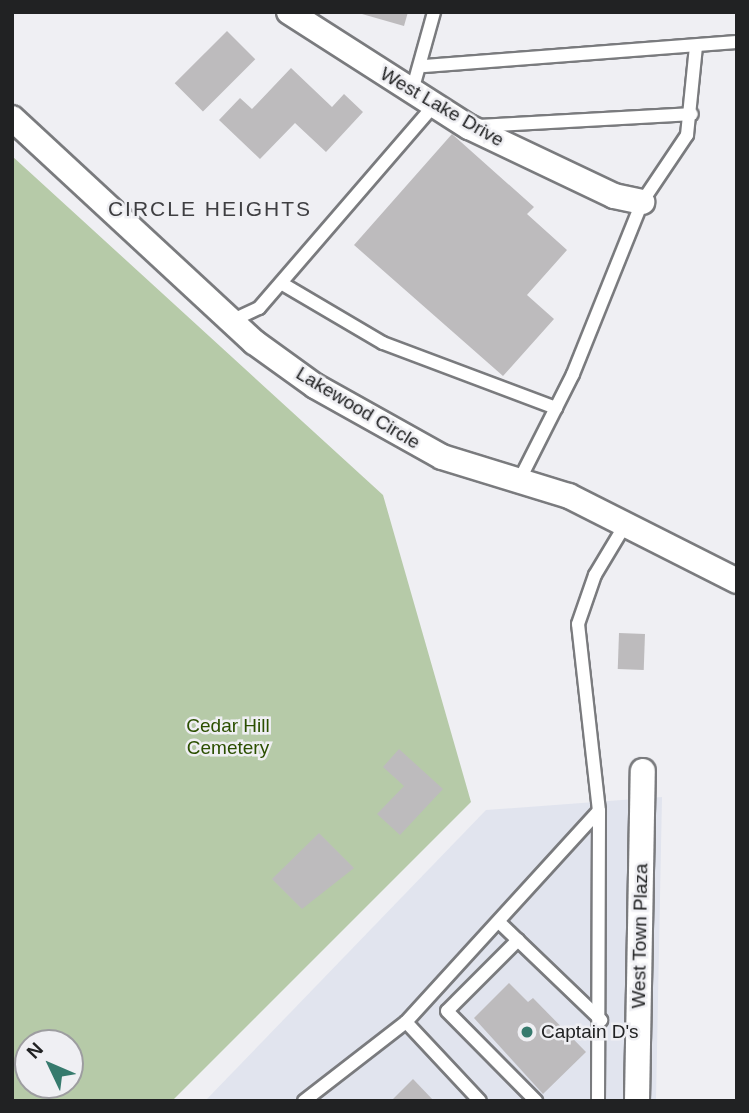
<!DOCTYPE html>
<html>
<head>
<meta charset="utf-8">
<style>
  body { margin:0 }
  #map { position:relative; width:749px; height:1113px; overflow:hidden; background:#efeff3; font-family:Helvetica,sans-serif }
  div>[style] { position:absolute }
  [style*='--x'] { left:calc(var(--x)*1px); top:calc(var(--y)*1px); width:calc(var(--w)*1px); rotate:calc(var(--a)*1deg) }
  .built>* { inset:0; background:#e1e4ee }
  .green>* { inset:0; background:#b6caa8 }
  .building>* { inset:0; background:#bdbbbd; transform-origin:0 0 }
  .roads { filter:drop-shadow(2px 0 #7a7b7e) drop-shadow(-2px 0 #7a7b7e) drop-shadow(0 2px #7a7b7e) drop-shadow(0 -2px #7a7b7e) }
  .service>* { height:12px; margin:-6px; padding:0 6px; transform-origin:6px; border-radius:6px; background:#fff }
  .minor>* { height:24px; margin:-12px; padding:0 12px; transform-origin:12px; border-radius:12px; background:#fff }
  .dots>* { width:19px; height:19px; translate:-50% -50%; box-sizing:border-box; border:4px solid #efeff3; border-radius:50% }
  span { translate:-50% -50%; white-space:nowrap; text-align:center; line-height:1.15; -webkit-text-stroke:5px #efeff3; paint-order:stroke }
  .street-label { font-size:19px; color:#212223 }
  .park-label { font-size:19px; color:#2b4f00 }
  .poi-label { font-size:19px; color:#212223 }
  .left { translate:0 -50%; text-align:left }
  .neighbourhood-label { font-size:21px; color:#3e3e41; letter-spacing:2px }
  .frame { position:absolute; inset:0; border:14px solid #212223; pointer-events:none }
  .north { position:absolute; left:14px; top:1029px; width:70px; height:70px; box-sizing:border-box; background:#efeff3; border:2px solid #9d9da0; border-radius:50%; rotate:314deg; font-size:19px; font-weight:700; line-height:28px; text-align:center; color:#212223 }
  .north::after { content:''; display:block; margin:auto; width:24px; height:32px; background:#367a6d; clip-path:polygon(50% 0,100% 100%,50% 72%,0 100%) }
</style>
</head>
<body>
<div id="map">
  <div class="built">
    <i style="clip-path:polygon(662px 797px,656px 1101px,205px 1101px,486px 810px)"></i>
  </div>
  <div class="green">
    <i style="clip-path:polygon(evenodd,12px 156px,383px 495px,471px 802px,172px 1101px,12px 1101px,12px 156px,28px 1043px,70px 1043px,70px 1085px,28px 1085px,28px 1043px)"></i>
  </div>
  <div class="building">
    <i style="clip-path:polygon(355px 12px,408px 12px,404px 26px)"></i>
    <i style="left:227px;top:31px;width:40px;height:74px;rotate:45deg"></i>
    <i style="clip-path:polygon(291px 68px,332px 107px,344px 94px,363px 112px,326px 152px,295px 123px,260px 159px,219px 120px,240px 98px,252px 109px)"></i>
    <i style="clip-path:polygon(452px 134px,534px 207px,527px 214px,567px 250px,527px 295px,554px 319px,503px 376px,354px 245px)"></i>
    <i style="left:619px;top:633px;width:26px;height:36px;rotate:2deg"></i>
    <i style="clip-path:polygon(399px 749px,443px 789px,400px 835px,377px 814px,404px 786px,383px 767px)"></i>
    <i style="clip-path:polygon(319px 833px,354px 868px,302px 909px,272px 879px)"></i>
    <i style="clip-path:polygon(509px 983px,528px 1002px,533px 998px,586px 1052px,543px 1094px,474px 1018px)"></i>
    <i style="clip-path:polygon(413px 1079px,434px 1101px,391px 1101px)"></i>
  </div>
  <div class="roads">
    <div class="service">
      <i style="--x:424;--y:66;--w:314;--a:-4.4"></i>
      <i style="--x:412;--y:91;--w:82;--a:-74.4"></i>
      <i style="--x:480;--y:126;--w:212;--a:-3.2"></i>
      <i style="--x:281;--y:283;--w:118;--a:30.5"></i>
      <i style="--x:383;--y:343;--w:185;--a:20.6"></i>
      <i style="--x:231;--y:321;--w:31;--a:-25"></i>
      <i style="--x:259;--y:308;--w:268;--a:-49.2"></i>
      <i style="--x:519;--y:481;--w:120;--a:-63.2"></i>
      <i style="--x:573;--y:374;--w:185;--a:-68.1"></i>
      <i style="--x:642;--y:202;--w:81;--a:-56.1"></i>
      <i style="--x:687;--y:135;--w:88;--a:-84.2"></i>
      <i style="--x:501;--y:924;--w:139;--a:43.8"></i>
      <i style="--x:518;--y:940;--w:100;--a:135"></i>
      <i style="--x:447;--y:1011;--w:127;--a:45.3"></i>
      <i style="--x:406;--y:1022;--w:108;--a:46.9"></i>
      <i style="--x:304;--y:1101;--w:129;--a:-37.8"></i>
      <i style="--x:406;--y:1022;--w:286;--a:-47.6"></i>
      <i style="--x:598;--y:1101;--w:290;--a:-89.8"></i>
      <i style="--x:599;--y:811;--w:188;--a:-96.4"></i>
      <i style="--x:578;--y:624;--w:52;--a:-70.9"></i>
      <i style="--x:595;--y:575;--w:58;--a:-59"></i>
    </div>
    <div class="minor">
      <i style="--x:289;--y:12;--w:214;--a:32.6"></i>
      <i style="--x:469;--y:127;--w:161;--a:25.4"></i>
      <i style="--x:614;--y:196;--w:29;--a:12"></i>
      <i style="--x:12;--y:118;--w:330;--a:42.8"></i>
      <i style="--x:254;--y:342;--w:75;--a:35.8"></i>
      <i style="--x:315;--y:386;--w:145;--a:29.2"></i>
      <i style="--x:442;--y:457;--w:133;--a:17.1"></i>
      <i style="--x:569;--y:496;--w:188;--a:26.8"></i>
      <i style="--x:637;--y:1101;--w:330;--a:-89"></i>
    </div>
  </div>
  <div class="dots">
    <i style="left:527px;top:1032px;background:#367a6d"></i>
  </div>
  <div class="street-label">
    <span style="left:442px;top:107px;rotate:30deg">West Lake Drive</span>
    <span style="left:358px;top:408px;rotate:31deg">Lakewood Circle</span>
    <span style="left:640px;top:936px;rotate:-89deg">West Town Plaza</span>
  </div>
  <div class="park-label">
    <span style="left:228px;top:737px">Cedar Hill<br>Cemetery</span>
  </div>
  <div class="poi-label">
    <span class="left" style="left:541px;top:1032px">Captain D's</span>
  </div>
  <div class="neighbourhood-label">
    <span style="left:210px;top:209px">CIRCLE HEIGHTS</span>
  </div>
  <div class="frame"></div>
  <div class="north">N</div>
</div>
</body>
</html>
